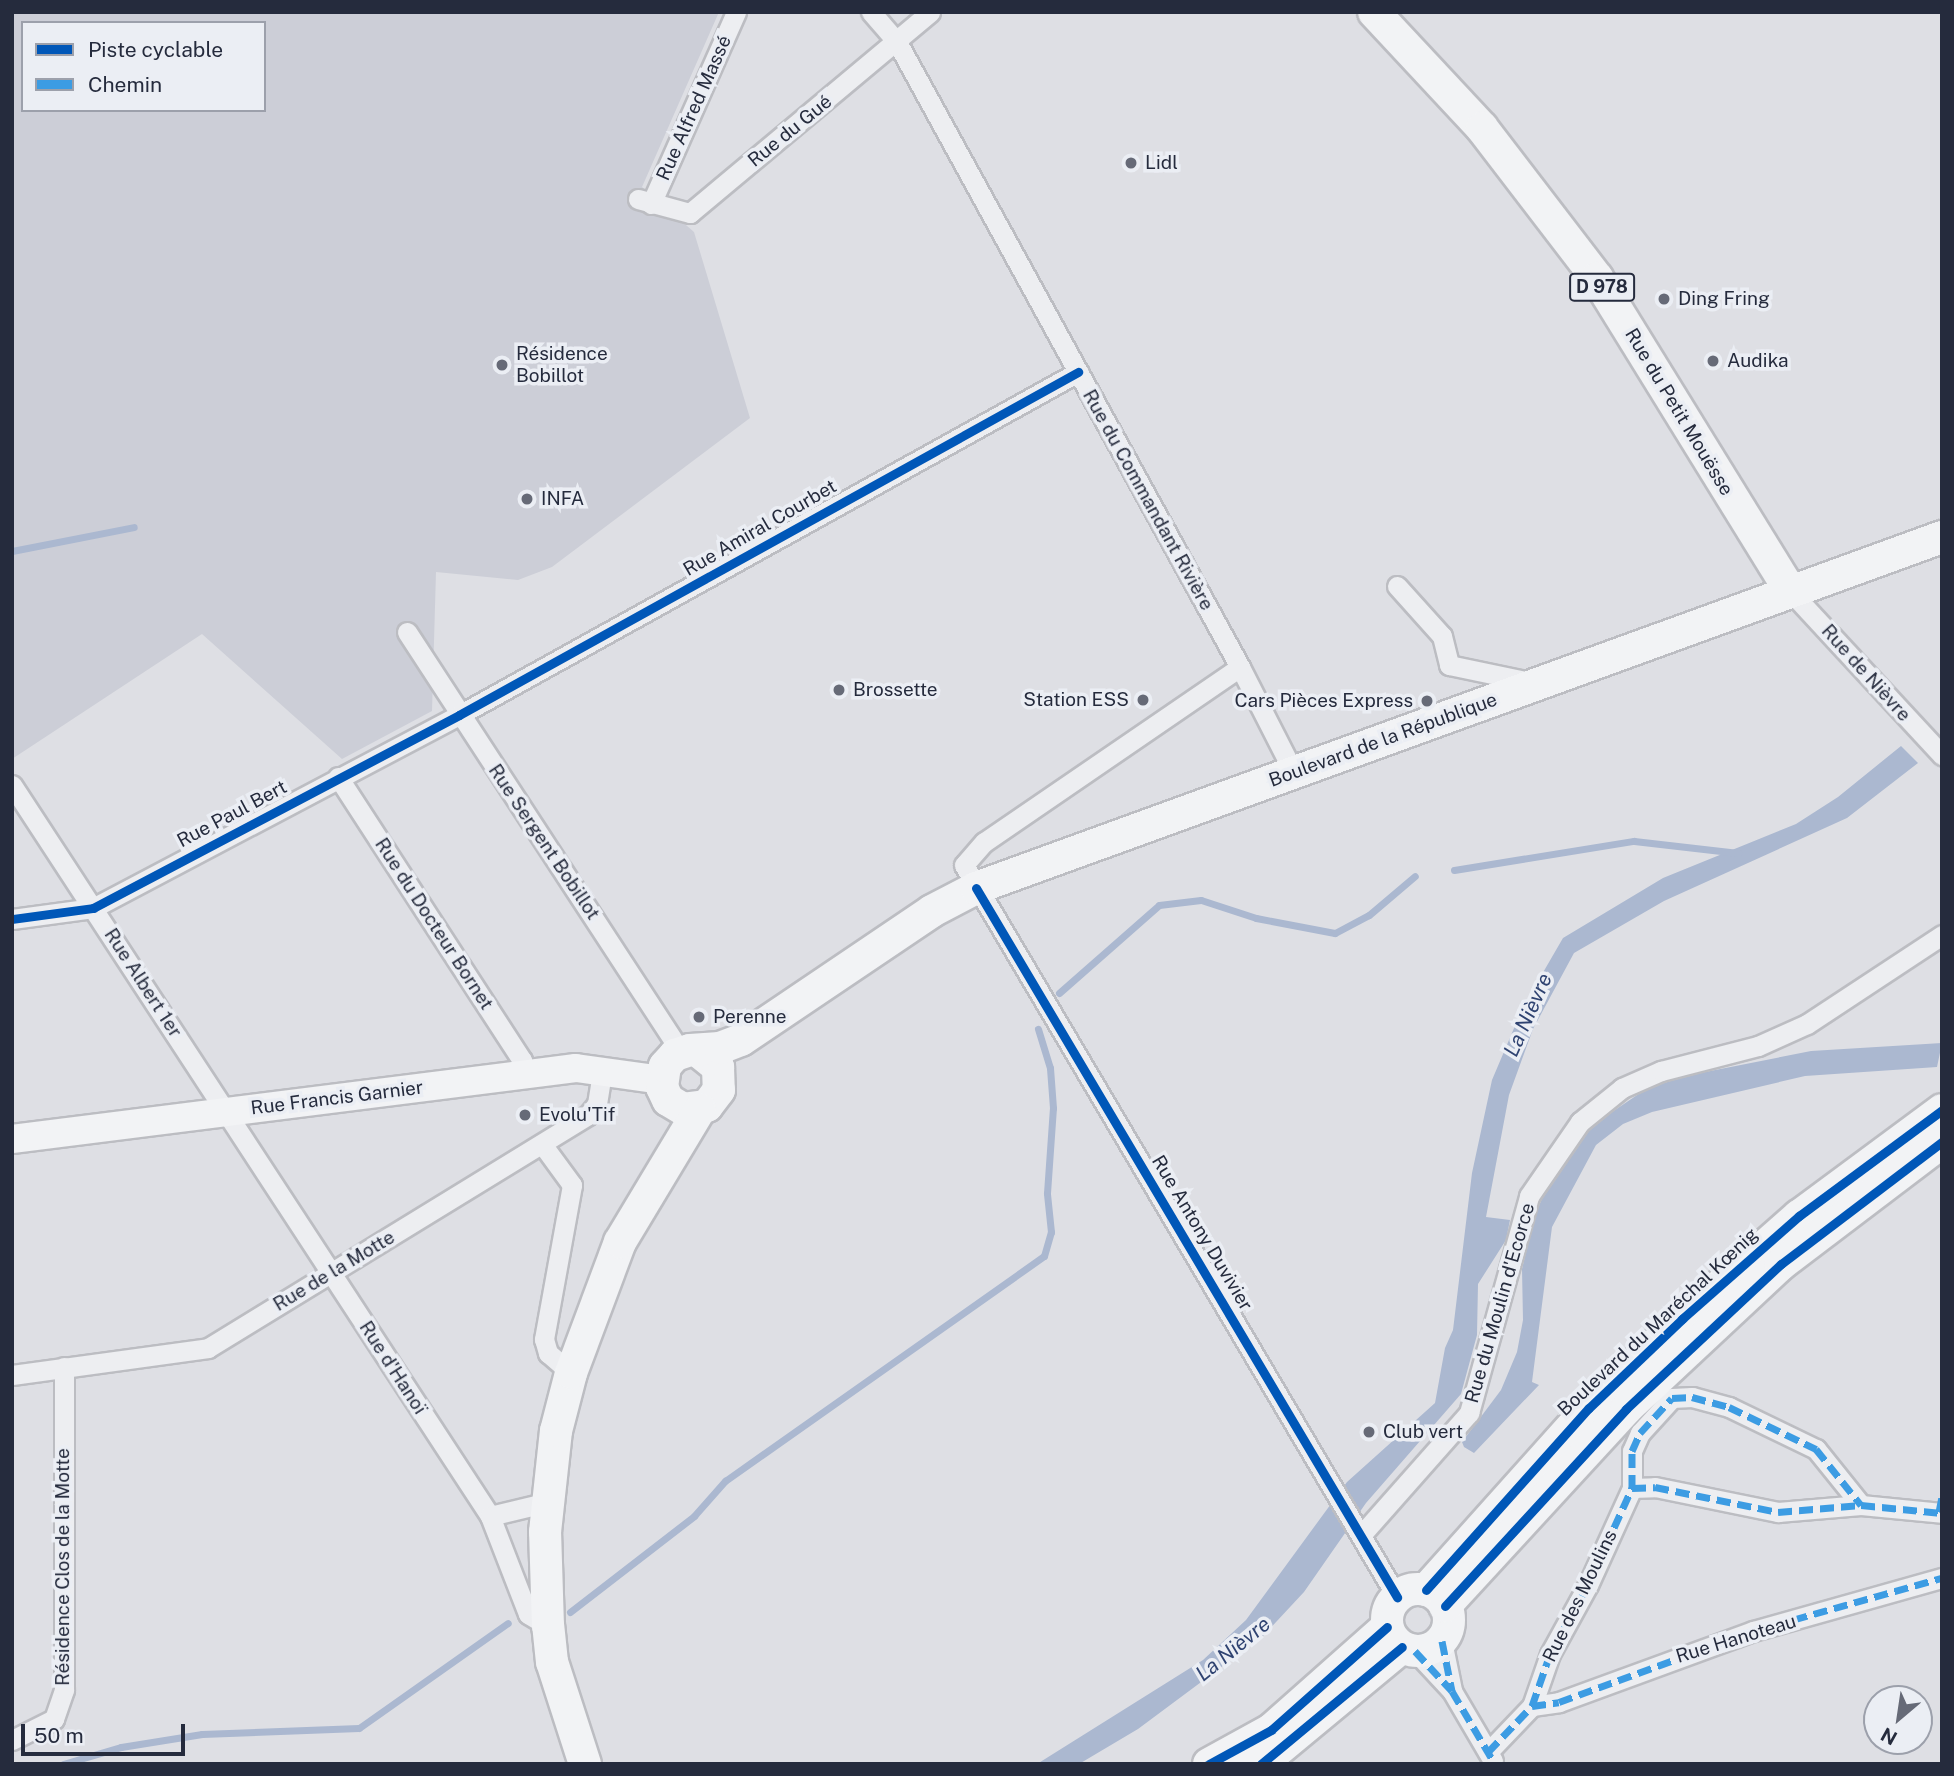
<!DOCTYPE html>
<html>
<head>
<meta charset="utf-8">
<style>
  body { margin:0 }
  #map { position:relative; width:1954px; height:1776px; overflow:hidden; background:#dedfe4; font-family:"Public Sans",sans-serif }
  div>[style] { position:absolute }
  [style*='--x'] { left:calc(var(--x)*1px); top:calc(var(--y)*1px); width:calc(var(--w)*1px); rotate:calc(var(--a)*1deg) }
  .built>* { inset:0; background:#ccced7 }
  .water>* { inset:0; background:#abb8d0 }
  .stream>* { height:7px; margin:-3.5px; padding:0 3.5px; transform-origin:3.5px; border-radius:3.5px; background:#abb8d0 }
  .roads { filter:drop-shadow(2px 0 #bcbdc2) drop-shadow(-2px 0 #bcbdc2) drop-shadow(0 2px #bcbdc2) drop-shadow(0 -2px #bcbdc2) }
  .street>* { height:19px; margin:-9.5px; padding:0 9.5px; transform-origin:9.5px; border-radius:9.5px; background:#edeef1 }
  .secondary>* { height:28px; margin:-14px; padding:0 14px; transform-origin:14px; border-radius:14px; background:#f2f3f5 }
  .primary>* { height:32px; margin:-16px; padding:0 16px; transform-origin:16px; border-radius:16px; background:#f2f3f5 }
  .primary>.ring { margin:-16px; padding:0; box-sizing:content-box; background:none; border:32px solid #f2f3f5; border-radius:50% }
  .quiet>* { height:7px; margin-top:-3.5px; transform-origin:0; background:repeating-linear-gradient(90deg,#3c9ce3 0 14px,transparent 0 21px) }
  .cycleway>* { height:9px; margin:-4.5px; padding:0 4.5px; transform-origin:4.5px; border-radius:4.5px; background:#0057b8 }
  .dots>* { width:19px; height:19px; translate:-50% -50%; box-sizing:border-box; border:4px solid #ebeef4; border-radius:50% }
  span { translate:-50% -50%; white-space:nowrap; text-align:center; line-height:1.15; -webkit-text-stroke:7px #ebeef4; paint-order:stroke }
  .shield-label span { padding:2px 5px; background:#ebeef4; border:2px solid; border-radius:5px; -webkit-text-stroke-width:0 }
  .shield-label { font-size:18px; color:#252b3d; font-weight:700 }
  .street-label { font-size:19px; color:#252b3d }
  .poi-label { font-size:19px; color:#252b3d }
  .left { translate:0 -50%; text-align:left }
  .right { translate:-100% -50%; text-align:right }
  .water-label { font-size:21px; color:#2f4371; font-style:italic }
  .frame { position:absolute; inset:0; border:14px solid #252b3d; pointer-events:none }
  .legend { position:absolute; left:21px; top:21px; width:245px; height:91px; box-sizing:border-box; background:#ebeef4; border:2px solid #9ca0ab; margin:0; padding:9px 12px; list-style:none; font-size:21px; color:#252b3d }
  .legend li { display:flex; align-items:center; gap:14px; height:35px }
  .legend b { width:35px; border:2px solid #9ca0ab }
  .north { position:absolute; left:1863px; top:1685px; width:70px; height:70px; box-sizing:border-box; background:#ebeef4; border:2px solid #9ca0ab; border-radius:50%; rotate:209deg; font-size:19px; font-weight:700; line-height:28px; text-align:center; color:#252b3d }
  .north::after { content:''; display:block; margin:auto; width:24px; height:32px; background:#666a77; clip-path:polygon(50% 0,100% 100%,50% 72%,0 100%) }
  .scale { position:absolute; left:21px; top:1724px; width:164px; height:32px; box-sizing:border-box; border:4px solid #252b3d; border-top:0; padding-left:9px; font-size:21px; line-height:24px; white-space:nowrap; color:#252b3d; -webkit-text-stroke:5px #ebeef4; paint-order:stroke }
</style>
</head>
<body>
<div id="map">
  <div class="built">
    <i style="clip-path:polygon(evenodd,12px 12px,719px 12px,642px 187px,694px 232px,750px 418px,552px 567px,518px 580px,436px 572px,432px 711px,342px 759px,202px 634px,12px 759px,12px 12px,23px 23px,264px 23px,264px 110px,23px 110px,23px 23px)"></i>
  </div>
  <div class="water">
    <i style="clip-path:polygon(1901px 746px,1918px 763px,1847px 818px,1664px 901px,1574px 953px,1533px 1029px,1509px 1095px,1486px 1217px,1510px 1220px,1506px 1240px,1478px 1284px,1477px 1335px,1461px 1394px,1366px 1503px,1304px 1592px,1263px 1636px,1138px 1729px,1079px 1764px,1037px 1764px,1203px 1660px,1246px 1620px,1347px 1482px,1435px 1403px,1445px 1348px,1453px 1330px,1472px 1173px,1492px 1080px,1523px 1007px,1563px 938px,1663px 878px,1796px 824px,1838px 797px)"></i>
    <i style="clip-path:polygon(1942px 1043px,1937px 1067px,1805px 1076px,1652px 1112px,1623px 1124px,1596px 1145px,1552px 1227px,1532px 1382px,1539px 1385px,1474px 1453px,1464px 1447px,1462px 1442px,1501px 1390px,1517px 1352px,1523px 1320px,1522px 1269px,1534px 1218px,1550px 1179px,1587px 1129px,1646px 1089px,1685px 1076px,1811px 1051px)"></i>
  </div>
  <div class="stream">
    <i style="--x:12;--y:551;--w:124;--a:-11.1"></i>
    <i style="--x:1454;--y:870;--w:182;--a:-9.2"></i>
    <i style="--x:1634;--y:841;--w:105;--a:6.6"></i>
    <i style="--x:1059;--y:993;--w:133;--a:-41.3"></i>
    <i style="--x:1159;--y:905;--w:42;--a:-6.8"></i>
    <i style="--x:1201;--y:900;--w:58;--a:18.1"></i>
    <i style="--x:1256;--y:918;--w:80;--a:10.8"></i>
    <i style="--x:1335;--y:933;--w:38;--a:-28"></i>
    <i style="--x:1369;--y:915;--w:60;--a:-40.3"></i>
    <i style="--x:570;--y:1612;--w:157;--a:-37.7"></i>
    <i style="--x:694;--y:1516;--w:47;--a:-48.5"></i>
    <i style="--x:725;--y:1481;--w:390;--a:-35.2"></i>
    <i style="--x:1044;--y:1256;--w:25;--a:-74"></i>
    <i style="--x:1051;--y:1232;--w:39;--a:-96"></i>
    <i style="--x:1047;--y:1193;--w:85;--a:-86"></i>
    <i style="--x:1053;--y:1108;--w:40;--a:-94.3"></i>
    <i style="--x:1050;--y:1068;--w:41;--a:-107.1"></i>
    <i style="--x:63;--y:1764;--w:60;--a:-16.3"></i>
    <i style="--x:121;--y:1747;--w:82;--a:-9.1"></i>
    <i style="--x:202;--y:1734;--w:157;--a:-2.2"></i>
    <i style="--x:359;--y:1728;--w:182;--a:-35.2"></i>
  </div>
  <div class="roads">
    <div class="street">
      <i style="--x:871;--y:12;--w:40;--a:49"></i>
      <i style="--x:897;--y:42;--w:713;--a:61.24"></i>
      <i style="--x:1240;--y:667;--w:119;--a:63"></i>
      <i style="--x:638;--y:199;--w:54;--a:15.1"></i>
      <i style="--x:690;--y:213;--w:313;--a:-39.9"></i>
      <i style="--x:651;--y:204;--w:210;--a:-66.1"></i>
      <i style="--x:1397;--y:586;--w:67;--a:48"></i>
      <i style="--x:1442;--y:636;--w:30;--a:76"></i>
      <i style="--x:1449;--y:665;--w:88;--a:11.8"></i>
      <i style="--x:1790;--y:591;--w:224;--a:47.2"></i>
      <i style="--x:407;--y:632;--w:501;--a:56.88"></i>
      <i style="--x:1240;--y:667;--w:310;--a:145.6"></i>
      <i style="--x:984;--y:842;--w:30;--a:131"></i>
      <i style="--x:964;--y:865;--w:850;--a:59.39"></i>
      <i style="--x:338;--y:777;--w:338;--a:57"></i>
      <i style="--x:522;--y:1060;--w:13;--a:77"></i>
      <i style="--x:12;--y:785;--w:873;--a:56.82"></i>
      <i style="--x:490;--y:1516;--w:105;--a:68.8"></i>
      <i style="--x:528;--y:1614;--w:23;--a:31"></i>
      <i style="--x:12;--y:919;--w:82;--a:-7.7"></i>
      <i style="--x:93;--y:908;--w:414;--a:-27.8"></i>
      <i style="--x:459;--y:715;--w:708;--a:-28.99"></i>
      <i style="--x:542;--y:1144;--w:51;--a:53.8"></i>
      <i style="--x:572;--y:1185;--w:157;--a:100.3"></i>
      <i style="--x:544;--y:1339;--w:15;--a:74"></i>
      <i style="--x:548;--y:1353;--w:30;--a:41"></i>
      <i style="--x:12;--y:1375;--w:198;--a:-7.8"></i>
      <i style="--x:208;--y:1348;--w:446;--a:-31.5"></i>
      <i style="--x:588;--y:1115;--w:14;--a:-51"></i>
      <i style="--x:597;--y:1104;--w:32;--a:-81"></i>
      <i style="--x:1632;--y:1488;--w:23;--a:-2"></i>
      <i style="--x:1655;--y:1487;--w:126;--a:11.5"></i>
      <i style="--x:1778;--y:1512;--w:83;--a:-4.8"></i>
      <i style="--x:1861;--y:1505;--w:81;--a:5.6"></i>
      <i style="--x:490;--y:1516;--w:60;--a:-13.6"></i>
      <i style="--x:1362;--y:1534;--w:162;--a:-48.5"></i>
      <i style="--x:1469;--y:1413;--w:225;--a:-74.5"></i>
      <i style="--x:1529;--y:1196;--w:90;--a:-55.4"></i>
      <i style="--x:1580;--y:1122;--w:54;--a:-39"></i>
      <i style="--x:1622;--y:1088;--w:43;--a:-23.6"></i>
      <i style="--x:1661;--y:1071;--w:100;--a:-14.5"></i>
      <i style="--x:1758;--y:1046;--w:54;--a:-24.2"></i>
      <i style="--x:1807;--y:1024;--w:162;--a:-33.4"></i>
      <i style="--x:1442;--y:1641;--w:50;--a:78.5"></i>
      <i style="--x:1415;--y:1651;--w:54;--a:47.2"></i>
      <i style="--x:1452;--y:1691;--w:81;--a:59.6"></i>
      <i style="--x:1532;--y:1706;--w:27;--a:-8"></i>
      <i style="--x:1559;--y:1702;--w:207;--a:-20.1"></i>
      <i style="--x:1753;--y:1631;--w:196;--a:-15.7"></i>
      <i style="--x:12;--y:1740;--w:47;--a:-26.6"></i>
      <i style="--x:54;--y:1719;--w:31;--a:-71"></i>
      <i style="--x:64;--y:1690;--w:323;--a:-90"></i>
      <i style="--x:1488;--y:1752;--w:64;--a:-46.3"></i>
      <i style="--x:1532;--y:1706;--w:55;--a:-70.9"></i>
      <i style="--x:1550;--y:1654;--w:79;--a:-61.2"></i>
      <i style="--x:1588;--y:1585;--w:107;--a:-65.6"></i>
      <i style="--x:1632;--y:1488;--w:37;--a:-90"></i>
      <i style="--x:1632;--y:1451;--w:20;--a:-66"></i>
      <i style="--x:1640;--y:1433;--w:47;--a:-47.6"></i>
      <i style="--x:1672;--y:1398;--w:20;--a:-3"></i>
      <i style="--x:1692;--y:1397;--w:38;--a:15"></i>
      <i style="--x:1729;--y:1407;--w:97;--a:25.8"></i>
      <i style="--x:1816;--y:1449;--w:72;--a:51.2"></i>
    </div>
    <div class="secondary">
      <i style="--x:12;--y:1139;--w:568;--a:-7.18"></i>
      <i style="--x:576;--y:1068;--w:86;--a:8"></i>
    </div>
    <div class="primary">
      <i style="--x:1374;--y:12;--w:158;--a:47"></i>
      <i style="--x:1482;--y:128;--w:189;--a:52.5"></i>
      <i style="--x:1597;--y:278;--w:368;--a:58.3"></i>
      <i style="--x:698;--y:1051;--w:26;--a:39"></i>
      <i style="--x:718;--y:1067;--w:23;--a:88"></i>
      <i style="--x:719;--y:1090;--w:20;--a:127"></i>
      <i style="--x:707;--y:1106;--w:24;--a:173"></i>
      <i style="--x:683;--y:1109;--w:17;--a:-149"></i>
      <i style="--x:668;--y:1100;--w:14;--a:-115"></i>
      <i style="--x:662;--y:1087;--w:21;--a:-82"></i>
      <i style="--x:665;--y:1066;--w:15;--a:-48"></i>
      <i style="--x:675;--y:1055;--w:16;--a:-18"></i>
      <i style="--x:690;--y:1050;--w:30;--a:-4"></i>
      <i style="--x:720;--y:1048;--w:22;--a:-21"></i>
      <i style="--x:741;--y:1040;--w:230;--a:-34"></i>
      <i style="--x:932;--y:911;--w:50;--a:-27.6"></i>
      <i style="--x:976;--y:888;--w:1028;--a:-19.97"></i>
      <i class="ring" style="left:1387px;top:1589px;width:30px;height:30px"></i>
      <i style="--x:1426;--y:1590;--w:244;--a:-48.2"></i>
      <i style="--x:1589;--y:1408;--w:129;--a:-43.7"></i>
      <i style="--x:1682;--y:1319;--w:156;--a:-41.4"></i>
      <i style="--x:1799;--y:1216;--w:178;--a:-36.5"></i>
      <i style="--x:1445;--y:1606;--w:268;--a:-47.4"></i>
      <i style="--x:1626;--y:1409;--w:212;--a:-43.1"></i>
      <i style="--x:1781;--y:1264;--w:202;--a:-37.2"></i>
      <i style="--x:585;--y:1764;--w:107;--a:-107.9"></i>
      <i style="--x:552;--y:1662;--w:36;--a:-96"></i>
      <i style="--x:548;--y:1626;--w:94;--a:-91.8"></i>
      <i style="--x:545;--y:1532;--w:102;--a:-83.8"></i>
      <i style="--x:556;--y:1431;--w:60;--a:-75.5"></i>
      <i style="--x:571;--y:1373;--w:140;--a:-69.5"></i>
      <i style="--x:620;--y:1242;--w:155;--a:-59"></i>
      <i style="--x:1209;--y:1764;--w:71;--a:-28.7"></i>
      <i style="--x:1271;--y:1730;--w:155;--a:-41.6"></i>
      <i style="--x:1261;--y:1764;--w:183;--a:-39.7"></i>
    </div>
  </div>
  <div class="quiet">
    <i style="--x:1632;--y:1488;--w:23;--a:-2"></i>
    <i style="--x:1655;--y:1487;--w:126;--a:11.5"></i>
    <i style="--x:1778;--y:1512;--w:83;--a:-4.8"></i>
    <i style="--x:1861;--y:1505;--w:81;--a:5.6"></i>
    <i style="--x:1939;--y:1512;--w:16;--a:-79"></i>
    <i style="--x:1442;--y:1641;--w:51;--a:78.7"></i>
    <i style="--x:1415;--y:1651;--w:54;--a:47.2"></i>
    <i style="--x:1452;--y:1691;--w:85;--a:59.5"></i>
    <i style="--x:1532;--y:1706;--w:27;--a:-8"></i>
    <i style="--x:1559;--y:1702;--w:207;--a:-20.1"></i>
    <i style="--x:1753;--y:1631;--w:196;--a:-15.7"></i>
    <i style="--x:1488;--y:1752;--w:64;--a:-46.3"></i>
    <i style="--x:1532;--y:1706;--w:55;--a:-70.9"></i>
    <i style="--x:1550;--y:1654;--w:79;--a:-61.2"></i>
    <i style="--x:1588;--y:1585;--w:107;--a:-65.6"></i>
    <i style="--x:1632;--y:1488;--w:37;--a:-90"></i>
    <i style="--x:1632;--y:1451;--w:20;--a:-66"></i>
    <i style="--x:1640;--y:1433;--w:47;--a:-47.6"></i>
    <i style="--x:1672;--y:1398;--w:20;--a:-3"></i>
    <i style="--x:1692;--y:1397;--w:38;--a:15"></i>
    <i style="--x:1729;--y:1407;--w:97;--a:25.8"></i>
    <i style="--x:1816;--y:1449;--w:72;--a:51.2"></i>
  </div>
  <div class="cycleway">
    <i style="--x:976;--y:888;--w:825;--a:59.3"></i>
    <i style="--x:12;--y:919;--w:82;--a:-7.7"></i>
    <i style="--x:93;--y:908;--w:414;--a:-27.8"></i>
    <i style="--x:459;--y:715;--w:708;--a:-28.99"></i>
    <i style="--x:1426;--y:1590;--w:244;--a:-48.2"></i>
    <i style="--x:1589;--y:1408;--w:129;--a:-43.7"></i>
    <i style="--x:1682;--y:1319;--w:156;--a:-41.4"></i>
    <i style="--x:1799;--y:1216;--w:178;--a:-36.5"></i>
    <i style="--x:1445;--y:1606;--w:268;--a:-47.4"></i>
    <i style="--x:1626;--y:1409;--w:212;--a:-43.1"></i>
    <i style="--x:1781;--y:1264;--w:202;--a:-37.2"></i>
    <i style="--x:1209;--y:1764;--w:71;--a:-28.7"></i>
    <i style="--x:1271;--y:1730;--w:155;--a:-41.6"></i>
    <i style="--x:1261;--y:1764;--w:183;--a:-39.7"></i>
  </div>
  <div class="dots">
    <i style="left:1131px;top:163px;background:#666a77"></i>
    <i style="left:1664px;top:299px;background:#666a77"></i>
    <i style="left:1713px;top:361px;background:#666a77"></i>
    <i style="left:502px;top:365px;background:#666a77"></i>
    <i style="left:527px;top:499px;background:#666a77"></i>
    <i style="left:839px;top:690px;background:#666a77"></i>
    <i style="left:1143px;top:700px;background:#666a77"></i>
    <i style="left:1427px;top:701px;background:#666a77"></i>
    <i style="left:699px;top:1017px;background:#666a77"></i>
    <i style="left:525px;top:1115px;background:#666a77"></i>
    <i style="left:1369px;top:1432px;background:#666a77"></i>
  </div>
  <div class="shield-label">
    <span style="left:1602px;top:287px">D 978</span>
  </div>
  <div class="street-label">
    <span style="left:694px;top:108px;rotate:-66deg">Rue Alfred Massé</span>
    <span style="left:790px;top:131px;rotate:-39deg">Rue du Gué</span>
    <span style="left:1679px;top:412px;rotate:59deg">Rue du Petit Mouësse</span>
    <span style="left:1148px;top:500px;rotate:61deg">Rue du Commandant Rivière</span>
    <span style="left:760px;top:528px;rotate:-30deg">Rue Amiral Courbet</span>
    <span style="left:1866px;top:673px;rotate:48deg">Rue de Nièvre</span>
    <span style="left:1383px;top:740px;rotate:-20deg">Boulevard de la République</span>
    <span style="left:232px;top:814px;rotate:-28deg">Rue Paul Bert</span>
    <span style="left:544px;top:842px;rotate:56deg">Rue Sergent Bobillot</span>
    <span style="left:434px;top:924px;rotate:57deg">Rue du Docteur Bornet</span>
    <span style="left:143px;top:983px;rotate:57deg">Rue Albert 1er</span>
    <span style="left:337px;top:1098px;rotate:-7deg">Rue Francis Garnier</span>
    <span style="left:1202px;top:1233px;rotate:59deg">Rue Antony Duvivier</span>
    <span style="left:334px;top:1271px;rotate:-31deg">Rue de la Motte</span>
    <span style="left:1500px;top:1303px;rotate:-74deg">Rue du Moulin d'Ecorce</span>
    <span style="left:1658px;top:1322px;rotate:-43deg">Boulevard du Maréchal Kœnig</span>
    <span style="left:393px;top:1368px;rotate:57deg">Rue d'Hanoï</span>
    <span style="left:63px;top:1567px;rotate:-90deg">Résidence Clos de la Motte</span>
    <span style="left:1580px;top:1596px;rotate:-64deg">Rue des Moulins</span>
    <span style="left:1736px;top:1639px;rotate:-17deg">Rue Hanoteau</span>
  </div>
  <div class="poi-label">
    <span class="left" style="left:1145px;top:163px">Lidl</span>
    <span class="left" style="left:1678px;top:299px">Ding Fring</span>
    <span class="left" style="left:516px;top:365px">Résidence<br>Bobillot</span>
    <span class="left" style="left:1727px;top:361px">Audika</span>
    <span class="left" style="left:541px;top:499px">INFA</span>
    <span class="left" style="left:853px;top:690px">Brossette</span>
    <span class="right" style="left:1129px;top:700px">Station ESS</span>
    <span class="right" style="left:1413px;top:701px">Cars Pièces Express</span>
    <span class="left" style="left:713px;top:1017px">Perenne</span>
    <span class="left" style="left:539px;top:1115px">Evolu'Tif</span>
    <span class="left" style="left:1383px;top:1432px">Club vert</span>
  </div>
  <div class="water-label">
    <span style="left:1528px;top:1015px;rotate:-66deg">La Nièvre</span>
    <span style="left:1233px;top:1649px;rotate:-39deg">La Nièvre</span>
  </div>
  <div class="frame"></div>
  <ul class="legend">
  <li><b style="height:9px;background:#0057b8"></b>Piste cyclable</li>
  <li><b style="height:9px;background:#3c9ce3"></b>Chemin</li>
  </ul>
  <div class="north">N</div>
  <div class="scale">50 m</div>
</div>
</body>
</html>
